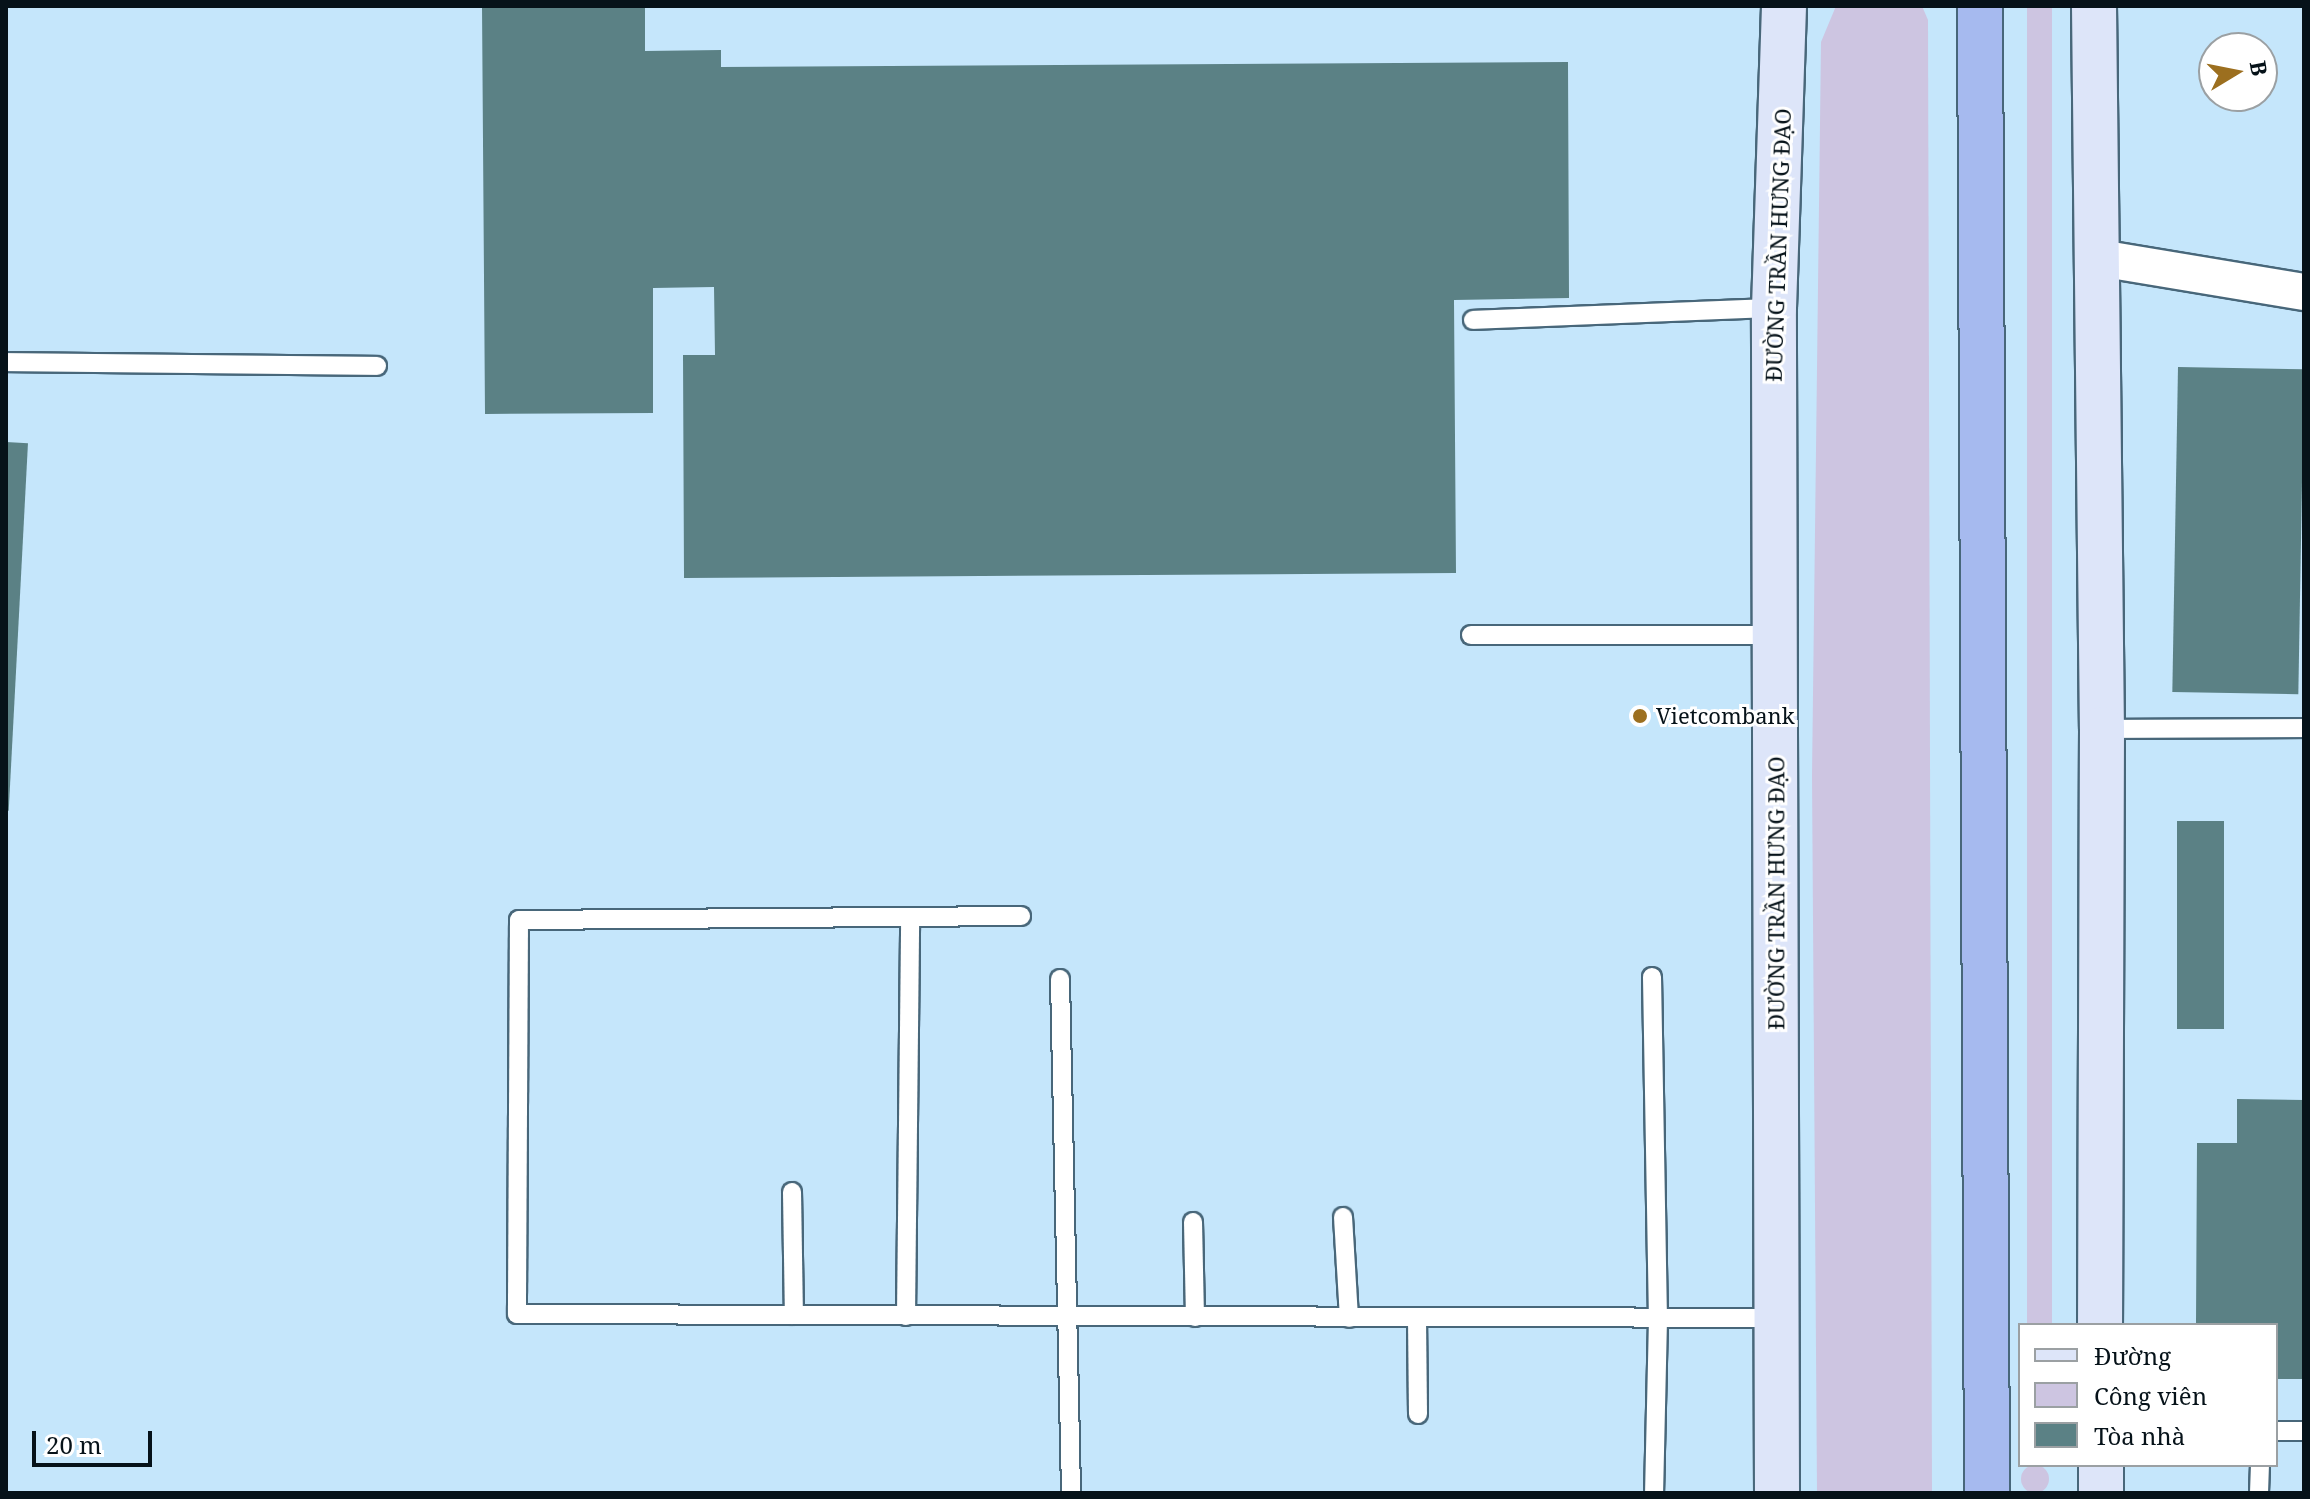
<!DOCTYPE html>
<html>
<head>
<meta charset="utf-8">
<style>
  body { margin:0 }
  #map { position:relative; width:2310px; height:1499px; overflow:hidden; background:#daeffb; font-family:"Noto Serif",serif }
  div>[style] { position:absolute }
  [style*='--x'] { left:calc(var(--x)*1px); top:calc(var(--y)*1px); width:calc(var(--w)*1px); rotate:calc(var(--a)*1deg) }
  .built>* { inset:0; background:#c5e6fb }
  .green>* { inset:0; background:#cdc5e1; transform-origin:0 0 }
  .round { border-radius:50% }
  .building>* { inset:0; background:#5b8185; transform-origin:0 0 }
  .roads { filter:drop-shadow(2px 0 #48677a) drop-shadow(-2px 0 #48677a) drop-shadow(0 2px #48677a) drop-shadow(0 -2px #48677a) }
  .service>* { height:18px; margin:-9px; padding:0 9px; transform-origin:9px; border-radius:9px; background:#fff }
  .minor>* { height:36px; margin:-18px; padding:0 18px; transform-origin:18px; border-radius:18px; background:#fff }
  .secondary>* { height:44px; margin:-22px; padding:0 22px; transform-origin:22px; border-radius:22px; background:#dde5f9 }
  .trunk>* { height:44px; margin:-22px; padding:0 22px; transform-origin:22px; border-radius:22px; background:#a6baef }
  .dots>* { width:22px; height:22px; translate:-50% -50%; box-sizing:border-box; border:4px solid #fff; border-radius:50% }
  span { translate:-50% -50%; white-space:nowrap; text-align:center; line-height:1.15; -webkit-text-stroke:6px #fff; paint-order:stroke }
  .street-label { font-size:22px; color:#061219 }
  .poi-label { font-size:22px; color:#061219 }
  .left { translate:0 -50%; text-align:left }
  .frame { position:absolute; inset:0; border:8px solid #061219; pointer-events:none }
  .legend { position:absolute; left:2018px; top:1323px; width:260px; height:144px; box-sizing:border-box; background:#fff; border:2px solid #9ba0a3; margin:0; padding:10px 14px; list-style:none; font-size:24px; color:#061219 }
  .legend li { display:flex; align-items:center; gap:16px; height:40px }
  .legend b { width:40px; border:2px solid #9ba0a3 }
  .north { position:absolute; left:2198px; top:32px; width:80px; height:80px; box-sizing:border-box; background:#fff; border:2px solid #9ba0a3; border-radius:50%; rotate:80deg; font-size:22px; font-weight:700; line-height:32px; text-align:center; color:#061219 }
  .north::after { content:''; display:block; margin:auto; width:28px; height:36px; background:#9c6f1f; clip-path:polygon(50% 0,100% 100%,50% 72%,0 100%) }
  .scale { position:absolute; left:32px; top:1431px; width:120px; height:36px; box-sizing:border-box; border:4px solid #061219; border-top:0; padding-left:10px; font-size:24px; line-height:28px; white-space:nowrap; color:#061219; -webkit-text-stroke:6px #fff; paint-order:stroke }
</style>
</head>
<body>
<div id="map">
  <div class="built">
    <i style="clip-path:polygon(evenodd,6px 6px,2304px 6px,2304px 1493px,6px 1493px,6px 6px,2214px 48px,2262px 48px,2262px 96px,2214px 96px,2214px 48px,6px 6px,2020px 1325px,2276px 1325px,2276px 1465px,2020px 1465px,2020px 1325px)"></i>
  </div>
  <div class="green">
    <i style="clip-path:polygon(1836px 6px,1922px 6px,1928px 20px,1932px 1493px,1817px 1493px,1812px 776px,1821px 42px)"></i>
    <i style="left:2027px;top:6px;width:25px;height:1319px"></i>
    <i class="round" style="left:2021px;top:1465px;width:28px;height:28px"></i>
  </div>
  <div class="building">
    <i style="clip-path:polygon(482px 6px,645px 6px,645px 51px,721px 50px,721px 67px,1568px 62px,1569px 298px,1454px 300px,1456px 573px,684px 578px,683px 355px,715px 355px,714px 287px,653px 288px,653px 413px,485px 414px)"></i>
    <i style="left:2178px;top:367px;width:126px;height:325px;rotate:1deg"></i>
    <i style="left:6px;top:442px;width:22px;height:368px;rotate:3deg"></i>
    <i style="left:2177px;top:821px;width:47px;height:208px"></i>
    <i style="clip-path:polygon(2237px 1099px,2304px 1100px,2304px 1379px,2276px 1379px,2276px 1325px,2196px 1325px,2197px 1143px,2237px 1143px)"></i>
  </div>
  <div class="roads">
    <div class="service">
      <i style="--x:1473;--y:320;--w:301;--a:-2.3"></i>
      <i style="--x:6;--y:362;--w:371;--a:0.6"></i>
      <i style="--x:1471;--y:635;--w:303;--a:0"></i>
      <i style="--x:2102;--y:729;--w:202;--a:-0.3"></i>
      <i style="--x:1021;--y:916;--w:502;--a:179.54"></i>
      <i style="--x:519;--y:920;--w:394;--a:90.3"></i>
      <i style="--x:517;--y:1314;--w:1259;--a:0.18"></i>
      <i style="--x:1652;--y:977;--w:342;--a:89"></i>
      <i style="--x:1658;--y:1319;--w:174;--a:91.3"></i>
      <i style="--x:1060;--y:979;--w:514;--a:88.77"></i>
      <i style="--x:792;--y:1192;--w:123;--a:89.1"></i>
      <i style="--x:1343;--y:1217;--w:101;--a:86.6"></i>
      <i style="--x:1193;--y:1222;--w:95;--a:88.8"></i>
      <i style="--x:906;--y:1316;--w:399;--a:-89.4"></i>
      <i style="--x:1417;--y:1318;--w:96;--a:89.4"></i>
      <i style="--x:2276;--y:1431;--w:28;--a:0"></i>
      <i style="--x:2259;--y:1493;--w:28;--a:-88"></i>
    </div>
    <div class="minor">
      <i style="--x:2099;--y:258;--w:208;--a:9.4"></i>
    </div>
    <div class="secondary">
      <i style="--x:2094;--y:6;--w:723;--a:89.37"></i>
      <i style="--x:2102;--y:729;--w:596;--a:90.19"></i>
      <i style="--x:2101;--y:1465;--w:28;--a:90"></i>
      <i style="--x:1777;--y:1493;--w:1185;--a:-90.15"></i>
      <i style="--x:1774;--y:308;--w:302;--a:-88.1"></i>
    </div>
    <div class="trunk">
      <i style="--x:1980;--y:6;--w:1487;--a:89.73"></i>
    </div>
  </div>
  <div class="dots">
    <i style="left:1640px;top:716px;background:#9c6f1f"></i>
  </div>
  <div class="street-label">
    <span style="left:1778px;top:245px;rotate:-88deg">ĐƯỜNG TRẦN HƯNG ĐẠO</span>
    <span style="left:1776px;top:893px;rotate:-90deg">ĐƯỜNG TRẦN HƯNG ĐẠO</span>
  </div>
  <div class="poi-label">
    <span class="left" style="left:1656px;top:716px">Vietcombank</span>
  </div>
  <div class="frame"></div>
  <ul class="legend">
  <li><b style="height:10px;background:#dde5f9"></b>Đường</li>
  <li><b style="height:22px;background:#cdc5e1"></b>Công viên</li>
  <li><b style="height:22px;background:#5b8185"></b>Tòa nhà</li>
  </ul>
  <div class="north">B</div>
  <div class="scale">20 m</div>
</div>
</body>
</html>
